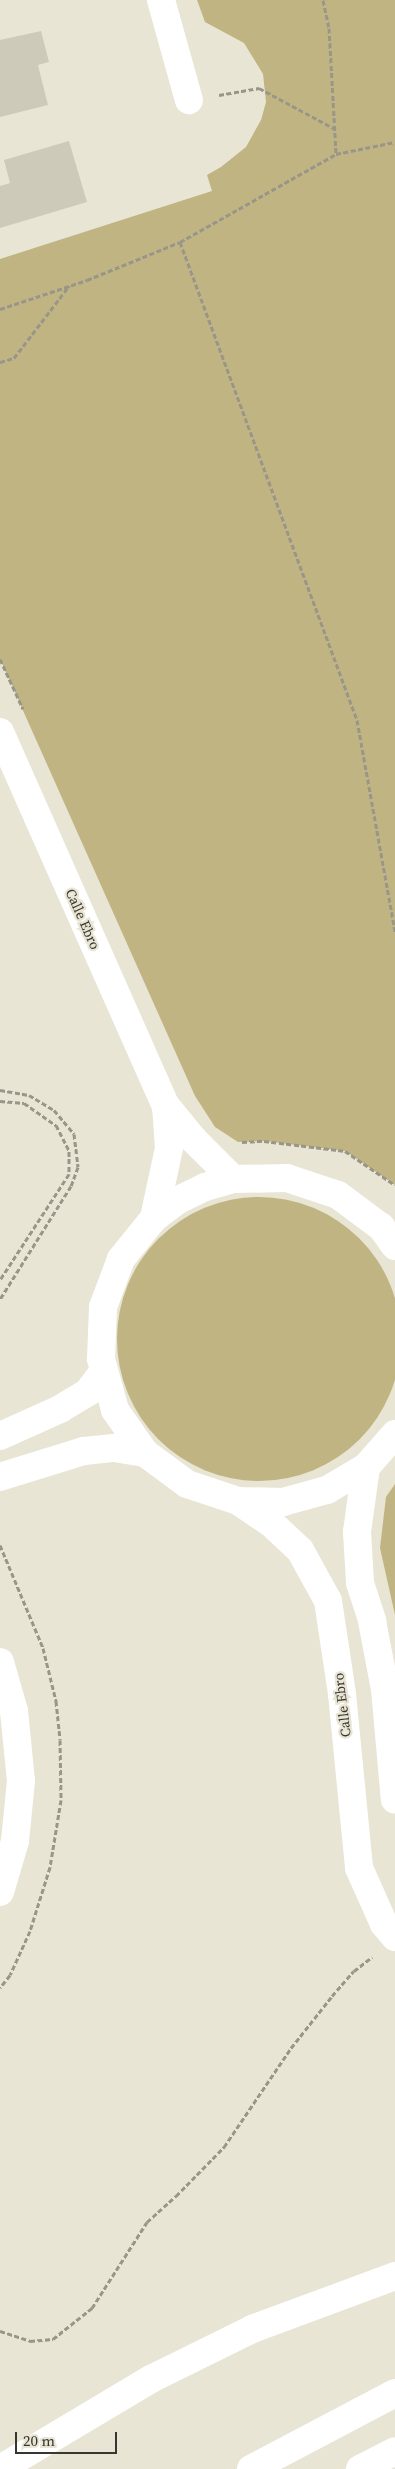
<!DOCTYPE html>
<html>
<head>
<meta charset="utf-8">
<style>
  body { margin:0 }
  #map { position:relative; width:395px; height:2469px; overflow:hidden; background:#e9e5d4; font-family:"Source Serif 4",serif }
  div>[style] { position:absolute }
  [style*='--x'] { left:calc(var(--x)*1px); top:calc(var(--y)*1px); width:calc(var(--w)*1px); rotate:calc(var(--a)*1deg) }
  .green>* { inset:0; background:#c0b482 }
  .round { border-radius:50% }
  .building>* { inset:0; background:#cecab9 }
  .path>* { height:3px; margin-top:-1.5px; transform-origin:0; background:repeating-linear-gradient(90deg,#999689 0 5px,transparent 0 7.5px) }
  .street>* { height:28px; margin:-14px; padding:0 14px; transform-origin:14px; border-radius:14px; background:#fff }
  .secondary>* { height:28px; margin:-14px; padding:0 14px; transform-origin:14px; border-radius:14px; background:#fff }
  .primary>* { height:28px; margin:-14px; padding:0 14px; transform-origin:14px; border-radius:14px; background:#fff }
  .highway>* { height:28px; margin:-14px; padding:0 14px; transform-origin:14px; border-radius:14px; background:#fff }
  span { translate:-50% -50%; white-space:nowrap; text-align:center; line-height:1.15; -webkit-text-stroke:4.5px #e9e5d4; paint-order:stroke }
  .street-label { font-size:14px; color:#37362f }
  .scale { position:absolute; left:15px; top:2432px; width:102px; height:22px; box-sizing:border-box; border:2px solid #37362f; border-top:0; padding-left:6px; font-size:15px; line-height:18px; white-space:nowrap; color:#37362f; -webkit-text-stroke:4px #e9e5d4; paint-order:stroke }
</style>
</head>
<body>
<div id="map">
  <div class="green">
    <i style="clip-path:polygon(197px 0,395px 0,395px 1185px,345px 1151px,264px 1141px,238px 1142px,215px 1127px,195px 1096px,0 659px,0 259px,212px 191px,207px 175px,221px 167px,246px 147px,261px 120px,266px 102px,263px 74px,244px 43px,205px 22px)"></i>
    <i class="round" style="left:117px;top:1197px;width:284px;height:284px"></i>
    <i style="clip-path:polygon(395px 1484px,395px 1615px,380px 1548px,386px 1497px)"></i>
  </div>
  <div class="building">
    <i style="clip-path:polygon(41px 31px,49px 62px,38px 65px,48px 105px,0 117px,0 40px)"></i>
    <i style="clip-path:polygon(69px 141px,87px 202px,0 228px,0 186px,10px 183px,4px 160px)"></i>
  </div>
  <div class="path">
    <i style="--x:323;--y:0;--w:29;--a:78"></i>
    <i style="--x:329;--y:28;--w:126;--a:86.8"></i>
    <i style="--x:219;--y:95;--w:41;--a:-9.9"></i>
    <i style="--x:259;--y:88;--w:86;--a:28.3"></i>
    <i style="--x:180;--y:242;--w:510;--a:69.68"></i>
    <i style="--x:357;--y:720;--w:215;--a:79.8"></i>
    <i style="--x:0;--y:309;--w:92;--a:-18.4"></i>
    <i style="--x:87;--y:280;--w:100;--a:-22.2"></i>
    <i style="--x:180;--y:242;--w:179;--a:-29.4"></i>
    <i style="--x:336;--y:154;--w:60;--a:-11.5"></i>
    <i style="--x:0;--y:362;--w:15;--a:-16"></i>
    <i style="--x:14;--y:358;--w:91;--a:-52.6"></i>
    <i style="--x:0;--y:659;--w:55;--a:65.3"></i>
    <i style="--x:0;--y:1090;--w:29;--a:10"></i>
    <i style="--x:29;--y:1095;--w:29;--a:31"></i>
    <i style="--x:54;--y:1110;--w:31;--a:50"></i>
    <i style="--x:74;--y:1134;--w:33;--a:83"></i>
    <i style="--x:78;--y:1167;--w:20;--a:110"></i>
    <i style="--x:71;--y:1186;--w:133;--a:122.1"></i>
    <i style="--x:0;--y:1101;--w:24;--a:5"></i>
    <i style="--x:24;--y:1103;--w:39;--a:35"></i>
    <i style="--x:56;--y:1125;--w:29;--a:63"></i>
    <i style="--x:69;--y:1151;--w:23;--a:90"></i>
    <i style="--x:69;--y:1174;--w:126;--a:123.1"></i>
    <i style="--x:242;--y:1142;--w:22;--a:-3"></i>
    <i style="--x:264;--y:1141;--w:82;--a:7"></i>
    <i style="--x:345;--y:1151;--w:60;--a:34.2"></i>
    <i style="--x:0;--y:1545;--w:112;--a:67.3"></i>
    <i style="--x:43;--y:1648;--w:55;--a:76.2"></i>
    <i style="--x:56;--y:1701;--w:39;--a:84"></i>
    <i style="--x:60;--y:1740;--w:60;--a:89"></i>
    <i style="--x:61;--y:1800;--w:68;--a:99.3"></i>
    <i style="--x:50;--y:1867;--w:67;--a:107.4"></i>
    <i style="--x:30;--y:1931;--w:48;--a:114.4"></i>
    <i style="--x:10;--y:1975;--w:16;--a:128"></i>
    <i style="--x:0;--y:2331;--w:32;--a:18"></i>
    <i style="--x:30;--y:2341;--w:23;--a:-5"></i>
    <i style="--x:53;--y:2339;--w:50;--a:-38.5"></i>
    <i style="--x:92;--y:2308;--w:102;--a:-57.4"></i>
    <i style="--x:147;--y:2222;--w:39;--a:-42"></i>
    <i style="--x:176;--y:2196;--w:69;--a:-45.6"></i>
    <i style="--x:224;--y:2147;--w:120;--a:-55.9"></i>
    <i style="--x:291;--y:2048;--w:66;--a:-51.7"></i>
    <i style="--x:332;--y:1996;--w:33;--a:-49"></i>
    <i style="--x:354;--y:1971;--w:23;--a:-38"></i>
  </div>
  <div class="street">
    <i style="--x:161;--y:0;--w:104;--a:74.4"></i>
    <i style="--x:0;--y:732;--w:409;--a:66.1"></i>
    <i style="--x:166;--y:1106;--w:44;--a:50.5"></i>
    <i style="--x:194;--y:1140;--w:55;--a:45"></i>
    <i style="--x:154;--y:1218;--w:72;--a:-77.9"></i>
    <i style="--x:169;--y:1148;--w:42;--a:-94.1"></i>
    <i style="--x:395;--y:1246;--w:24;--a:-126"></i>
    <i style="--x:381;--y:1227;--w:54;--a:-143.3"></i>
    <i style="--x:338;--y:1195;--w:54;--a:-161.6"></i>
    <i style="--x:287;--y:1178;--w:54;--a:178.9"></i>
    <i style="--x:233;--y:1179;--w:29;--a:164"></i>
    <i style="--x:205;--y:1187;--w:30;--a:154"></i>
    <i style="--x:178;--y:1200;--w:30;--a:143"></i>
    <i style="--x:154;--y:1218;--w:53;--a:128.8"></i>
    <i style="--x:121;--y:1259;--w:51;--a:110.6"></i>
    <i style="--x:103;--y:1307;--w:52;--a:92.2"></i>
    <i style="--x:101;--y:1359;--w:53;--a:74.6"></i>
    <i style="--x:115;--y:1410;--w:52;--a:55.1"></i>
    <i style="--x:145;--y:1453;--w:52;--a:36.4"></i>
    <i style="--x:187;--y:1484;--w:54;--a:18.4"></i>
    <i style="--x:238;--y:1501;--w:45;--a:1.3"></i>
    <i style="--x:283;--y:1502;--w:46;--a:-15.3"></i>
    <i style="--x:327;--y:1490;--w:45;--a:-30.5"></i>
    <i style="--x:366;--y:1467;--w:44;--a:-48.7"></i>
    <i style="--x:366;--y:1467;--w:66;--a:97.9"></i>
    <i style="--x:357;--y:1532;--w:51;--a:86.6"></i>
    <i style="--x:360;--y:1583;--w:40;--a:72"></i>
    <i style="--x:372;--y:1621;--w:69;--a:79.2"></i>
    <i style="--x:385;--y:1689;--w:111;--a:84.9"></i>
    <i style="--x:238;--y:1501;--w:41;--a:34.1"></i>
    <i style="--x:272;--y:1524;--w:38;--a:43"></i>
    <i style="--x:300;--y:1550;--w:58;--a:61.2"></i>
    <i style="--x:328;--y:1601;--w:94;--a:81.4"></i>
    <i style="--x:342;--y:1694;--w:175;--a:84.4"></i>
    <i style="--x:359;--y:1868;--w:61;--a:65.9"></i>
    <i style="--x:384;--y:1924;--w:17;--a:50"></i>
    <i style="--x:0;--y:1662;--w:51;--a:74.1"></i>
    <i style="--x:14;--y:1711;--w:70;--a:84.3"></i>
    <i style="--x:21;--y:1781;--w:60;--a:95.7"></i>
    <i style="--x:15;--y:1841;--w:53;--a:106.4"></i>
    <i style="--x:0;--y:2469;--w:176;--a:-30.8"></i>
    <i style="--x:151;--y:2379;--w:113;--a:-26.3"></i>
    <i style="--x:252;--y:2329;--w:153;--a:-20.3"></i>
  </div>
  <div class="secondary">
    <i style="--x:0;--y:1436;--w:66;--a:-24.2"></i>
    <i style="--x:60;--y:1409;--w:33;--a:-31"></i>
    <i style="--x:88;--y:1392;--w:26;--a:-53"></i>
    <i style="--x:0;--y:1477;--w:88;--a:-17.2"></i>
    <i style="--x:84;--y:1451;--w:30;--a:-6"></i>
    <i style="--x:114;--y:1448;--w:31;--a:9"></i>
  </div>
  <div class="primary">
    <i style="--x:360;--y:2469;--w:39;--a:-27"></i>
  </div>
  <div class="highway">
    <i style="--x:251;--y:2469;--w:163;--a:-27.8"></i>
  </div>
  <div class="street-label">
    <span style="left:83px;top:919px;rotate:66deg">Calle Ebro</span>
    <span style="left:342px;top:1705px;rotate:-97deg">Calle Ebro</span>
  </div>
  <div class="scale">20 m</div>
</div>
</body>
</html>
